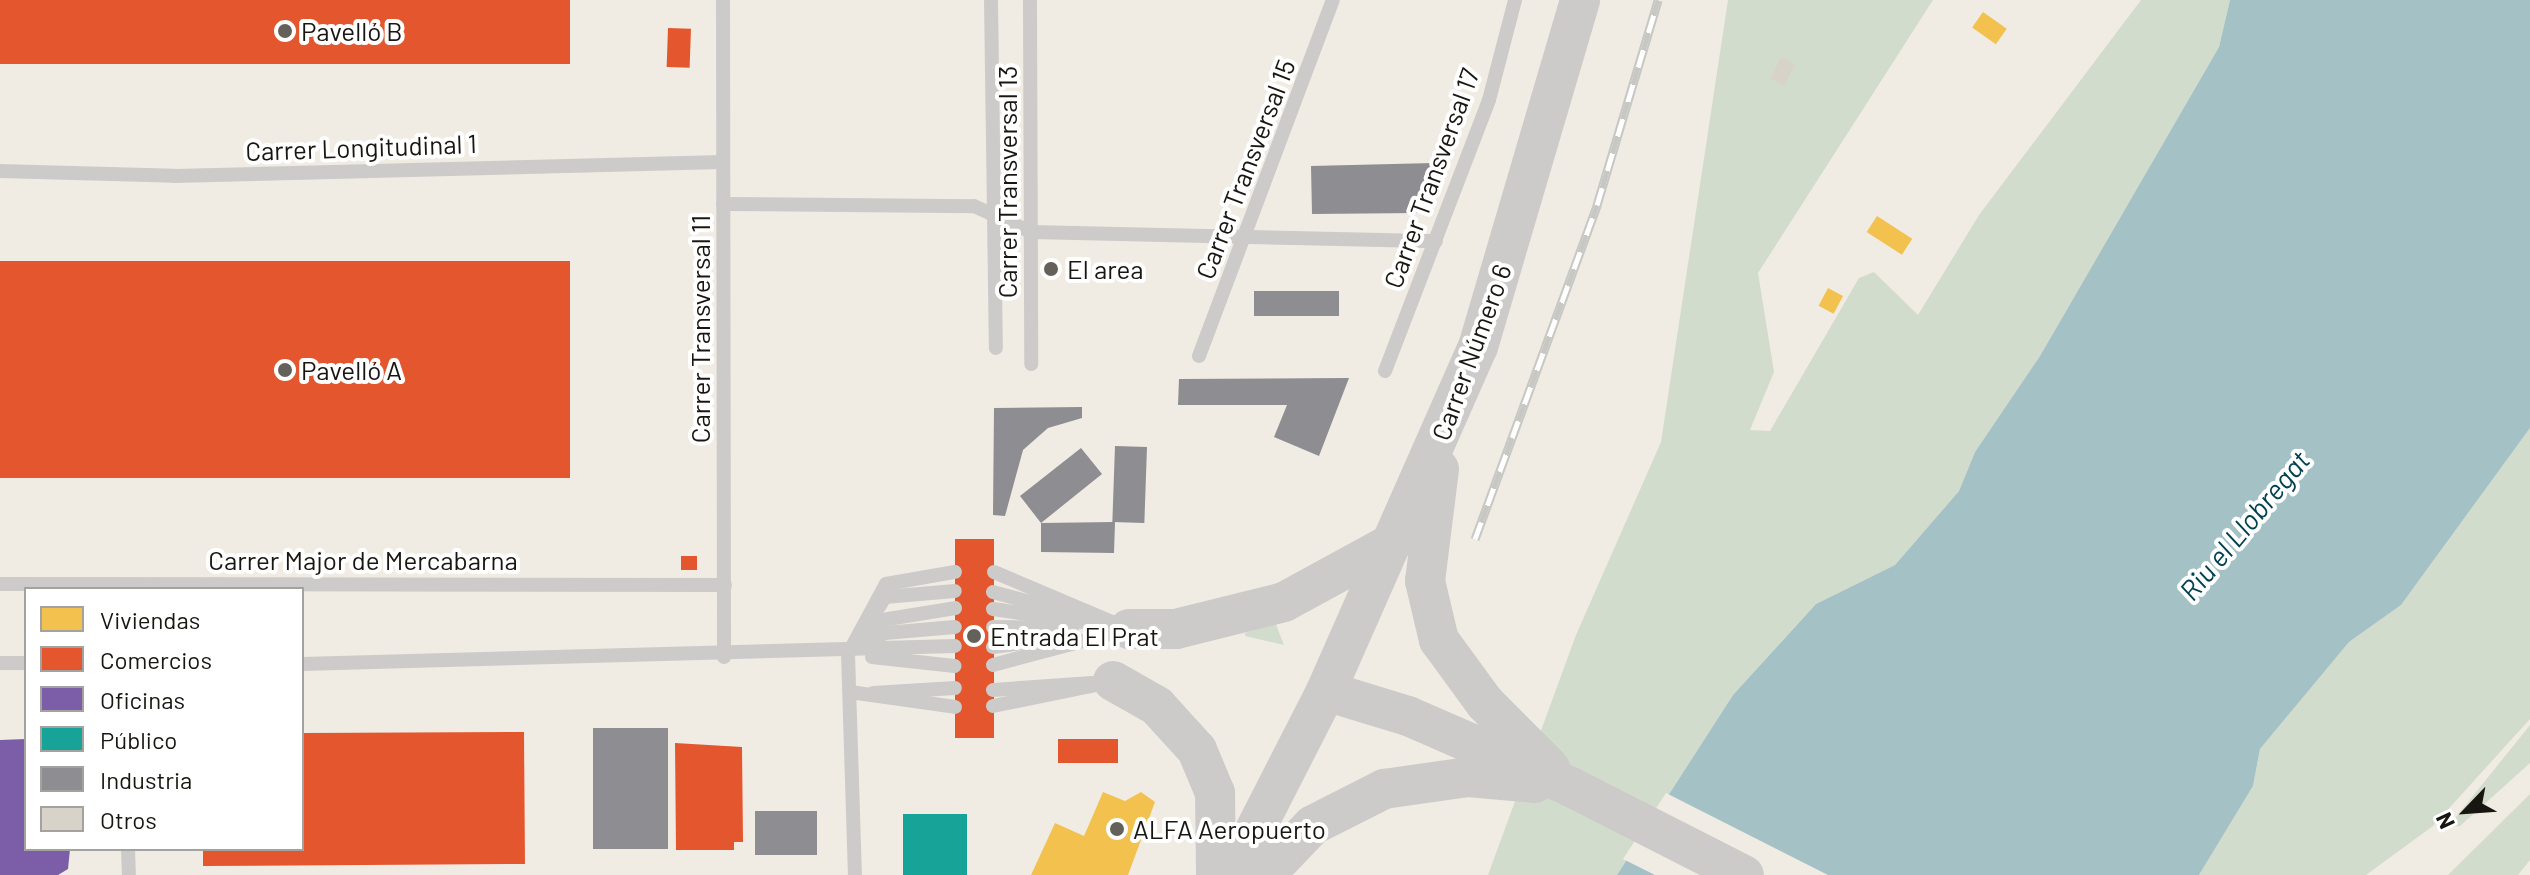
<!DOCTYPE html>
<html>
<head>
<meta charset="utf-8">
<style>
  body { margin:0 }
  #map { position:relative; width:2530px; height:875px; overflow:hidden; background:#f0ece3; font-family:Barlow,sans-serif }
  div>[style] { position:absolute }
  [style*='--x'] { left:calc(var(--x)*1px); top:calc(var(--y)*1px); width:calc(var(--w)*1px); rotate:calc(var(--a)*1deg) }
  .green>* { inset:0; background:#d2dccc }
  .water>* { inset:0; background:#a4c1c6 }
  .pier>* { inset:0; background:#f0ece3 }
  .homes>* { inset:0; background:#f2c14e; transform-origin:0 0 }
  .shops>* { inset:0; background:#e4572e; transform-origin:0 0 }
  .offices>* { inset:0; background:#7b5ea7 }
  .public>* { inset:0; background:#17a398; transform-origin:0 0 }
  .industry>* { inset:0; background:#8d8d92; transform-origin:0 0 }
  .building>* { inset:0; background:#d8d3c8; transform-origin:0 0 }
  .service>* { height:14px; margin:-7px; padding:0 7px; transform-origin:7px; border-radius:7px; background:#cccbc9 }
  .secondary>* { height:40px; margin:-20px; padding:0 20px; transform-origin:20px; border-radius:20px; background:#cccbc9 }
  .rail>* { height:9px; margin-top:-4.5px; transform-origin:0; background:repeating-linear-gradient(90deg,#fff 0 18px,#c7c7c4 0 36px); box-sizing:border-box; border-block:2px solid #c7c7c4 }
  .dots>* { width:22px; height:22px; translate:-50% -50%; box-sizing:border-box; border:4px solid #fff; border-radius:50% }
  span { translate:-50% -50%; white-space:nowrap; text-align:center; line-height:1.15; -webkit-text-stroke:8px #fff; paint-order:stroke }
  .poi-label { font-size:26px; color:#181610 }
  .left { translate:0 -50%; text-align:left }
  .street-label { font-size:26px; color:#181610 }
  .water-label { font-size:28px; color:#004250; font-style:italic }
  .legend { position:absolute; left:24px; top:587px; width:280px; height:264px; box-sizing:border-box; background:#fff; border:2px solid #a3a29f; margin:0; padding:10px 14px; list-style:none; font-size:24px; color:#181610 }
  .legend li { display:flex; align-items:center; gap:16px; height:40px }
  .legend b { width:40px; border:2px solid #a3a29f }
  .north { position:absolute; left:2426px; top:771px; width:80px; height:80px; -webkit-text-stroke:6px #fff; paint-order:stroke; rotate:245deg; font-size:22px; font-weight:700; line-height:32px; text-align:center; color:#181610 }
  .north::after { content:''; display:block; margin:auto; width:28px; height:36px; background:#181610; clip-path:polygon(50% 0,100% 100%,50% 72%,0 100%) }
</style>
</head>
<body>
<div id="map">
  <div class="green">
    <i style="clip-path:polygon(1728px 0,1933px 0,1758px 273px,1774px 372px,1750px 430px,1770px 431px,1859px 278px,1874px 272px,1918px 315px,1979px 215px,2141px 0,2230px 0,2219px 47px,2040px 356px,1975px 452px,1959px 491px,1895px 565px,1816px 604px,1733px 695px,1617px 875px,1488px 875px,1576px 635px,1661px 442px)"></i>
    <i style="clip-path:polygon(2530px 428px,2530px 719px,2433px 826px,2366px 875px,2199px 875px,2253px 786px,2260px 749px,2349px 642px,2401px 605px)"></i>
    <i style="clip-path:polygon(1275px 622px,1284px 645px,1245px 636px,1245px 633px)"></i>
    <i style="clip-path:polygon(2530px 725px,2530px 763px,2460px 826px,2448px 827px)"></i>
    <i style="clip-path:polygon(2530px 794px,2530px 860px,2518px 875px,2448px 875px)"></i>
  </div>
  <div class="water">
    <i style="clip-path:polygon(2230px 0,2530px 0,2530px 428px,2401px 605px,2349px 642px,2260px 749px,2253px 786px,2199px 875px,1617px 875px,1733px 695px,1816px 604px,1895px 565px,1959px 491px,1975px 452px,2040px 356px,2219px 47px)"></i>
  </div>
  <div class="pier">
    <i style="clip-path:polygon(1666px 793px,1828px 875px,1655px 875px,1623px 859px)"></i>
  </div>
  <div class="homes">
    <i style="left:1983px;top:12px;width:29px;height:19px;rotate:35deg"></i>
    <i style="left:1877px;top:216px;width:42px;height:19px;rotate:33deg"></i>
    <i style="left:1828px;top:288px;width:17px;height:20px;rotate:28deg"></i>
    <i style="clip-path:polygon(1103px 792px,1125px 801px,1141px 792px,1155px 802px,1128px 875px,1031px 875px,1055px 823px,1084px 836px)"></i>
  </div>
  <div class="shops">
    <i style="left:0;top:0;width:570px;height:64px"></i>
    <i style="left:668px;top:28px;width:23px;height:39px;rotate:2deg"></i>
    <i style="left:0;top:261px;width:570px;height:217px"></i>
    <i style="left:955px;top:539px;width:39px;height:199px"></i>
    <i style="left:681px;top:556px;width:16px;height:14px"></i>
    <i style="clip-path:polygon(524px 732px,525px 864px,203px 866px,203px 849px,302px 849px,302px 733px)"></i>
    <i style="left:1058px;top:739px;width:60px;height:24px"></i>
    <i style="clip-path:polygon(675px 743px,742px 747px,743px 842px,734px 842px,734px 850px,676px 850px)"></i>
  </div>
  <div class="offices">
    <i style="clip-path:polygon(26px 739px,26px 849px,70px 849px,68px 869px,58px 875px,0 875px,0 740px)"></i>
  </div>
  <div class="public">
    <i style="left:903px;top:814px;width:64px;height:61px"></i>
  </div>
  <div class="industry">
    <i style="clip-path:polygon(1434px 163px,1418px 213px,1312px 214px,1311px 166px)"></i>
    <i style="left:1254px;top:291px;width:85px;height:25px"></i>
    <i style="clip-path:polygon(1349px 378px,1319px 456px,1274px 437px,1287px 405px,1178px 405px,1179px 379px)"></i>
    <i style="clip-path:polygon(1082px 407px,1082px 418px,1048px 428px,1023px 450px,1005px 516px,993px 515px,994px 408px)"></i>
    <i style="left:1115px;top:446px;width:32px;height:76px;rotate:2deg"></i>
    <i style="clip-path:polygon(1081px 448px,1102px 474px,1041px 523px,1115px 522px,1114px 553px,1041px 552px,1041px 523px,1020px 496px)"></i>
    <i style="left:593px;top:728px;width:75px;height:121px"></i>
    <i style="left:755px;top:811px;width:62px;height:44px"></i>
  </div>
  <div class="building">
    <i style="left:1781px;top:57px;width:16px;height:24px;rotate:27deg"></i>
  </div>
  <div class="service">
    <i style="--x:723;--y:0;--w:657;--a:89.91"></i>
    <i style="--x:991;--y:0;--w:348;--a:89.2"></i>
    <i style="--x:1030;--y:0;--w:364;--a:89.8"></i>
    <i style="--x:0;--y:171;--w:174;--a:1.6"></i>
    <i style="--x:174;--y:176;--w:549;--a:-1.46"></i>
    <i style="--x:723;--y:204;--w:251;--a:0.5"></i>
    <i style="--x:974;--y:206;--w:63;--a:24.5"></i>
    <i style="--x:1031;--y:232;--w:405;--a:1.3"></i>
    <i style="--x:1199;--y:356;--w:380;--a:-69.4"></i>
    <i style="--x:1385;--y:371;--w:290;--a:-69"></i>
    <i style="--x:1489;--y:100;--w:103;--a:-75.4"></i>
    <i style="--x:994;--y:572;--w:146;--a:23"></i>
    <i style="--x:0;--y:584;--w:725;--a:0.08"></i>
    <i style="--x:993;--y:592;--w:81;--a:15.1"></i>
    <i style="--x:879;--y:607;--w:12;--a:-59"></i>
    <i style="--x:885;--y:597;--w:70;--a:-4.9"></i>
    <i style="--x:993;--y:609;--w:117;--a:8.3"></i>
    <i style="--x:993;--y:627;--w:79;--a:0.7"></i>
    <i style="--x:859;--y:643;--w:33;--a:-45"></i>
    <i style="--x:882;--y:620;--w:74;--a:-9.3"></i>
    <i style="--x:865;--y:644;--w:23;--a:-29"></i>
    <i style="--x:885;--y:633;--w:70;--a:-4.9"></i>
    <i style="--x:993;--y:647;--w:77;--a:-7.5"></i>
    <i style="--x:848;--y:654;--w:221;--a:88.2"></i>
    <i style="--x:848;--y:654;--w:80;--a:-61.5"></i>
    <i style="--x:886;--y:584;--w:70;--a:-9.9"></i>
    <i style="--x:872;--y:657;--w:83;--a:6.2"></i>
    <i style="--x:0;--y:663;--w:26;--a:0"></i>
    <i style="--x:302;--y:664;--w:653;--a:-1.58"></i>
    <i style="--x:993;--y:665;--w:140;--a:-14.9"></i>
    <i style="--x:993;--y:690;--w:99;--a:-4"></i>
    <i style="--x:850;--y:692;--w:106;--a:8.1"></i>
    <i style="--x:873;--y:693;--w:82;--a:-3.5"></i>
    <i style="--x:993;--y:706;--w:119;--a:-11.6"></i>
    <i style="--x:128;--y:849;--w:26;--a:88"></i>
  </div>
  <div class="secondary">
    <i style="--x:1439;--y:469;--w:113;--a:97.1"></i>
    <i style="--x:1425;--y:581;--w:61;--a:76.7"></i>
    <i style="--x:1439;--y:640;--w:78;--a:53.9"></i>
    <i style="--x:1485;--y:703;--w:92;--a:45"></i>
    <i style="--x:1129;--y:629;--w:47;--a:0"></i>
    <i style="--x:1176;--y:629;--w:111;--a:-14"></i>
    <i style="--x:1284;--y:602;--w:123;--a:-28.6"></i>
    <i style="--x:1113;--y:681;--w:51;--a:29.6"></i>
    <i style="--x:1157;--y:706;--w:59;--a:47.7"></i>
    <i style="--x:1197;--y:750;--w:47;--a:67.3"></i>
    <i style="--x:1215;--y:793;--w:82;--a:89.3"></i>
    <i style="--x:1326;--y:691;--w:86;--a:17"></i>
    <i style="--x:1408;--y:716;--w:178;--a:23.5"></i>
    <i style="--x:1571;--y:787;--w:194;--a:27"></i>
    <i style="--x:1232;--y:875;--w:207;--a:-62.9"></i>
    <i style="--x:1326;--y:691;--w:376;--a:-66.2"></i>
    <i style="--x:1478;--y:347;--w:362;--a:-73.6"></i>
    <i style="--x:1265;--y:875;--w:69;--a:-46.2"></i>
    <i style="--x:1313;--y:825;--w:80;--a:-26.9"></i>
    <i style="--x:1384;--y:789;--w:85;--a:-8.1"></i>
    <i style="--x:1468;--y:777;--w:67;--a:5.1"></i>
  </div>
  <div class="rail">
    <i style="--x:1475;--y:539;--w:356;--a:-69.9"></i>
    <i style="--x:1597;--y:205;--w:214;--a:-73.4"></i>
  </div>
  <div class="dots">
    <i style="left:285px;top:31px;background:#64615a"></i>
    <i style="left:1051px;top:269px;background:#64615a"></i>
    <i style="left:285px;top:370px;background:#64615a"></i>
    <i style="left:974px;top:636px;background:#64615a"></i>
    <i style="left:1117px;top:829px;background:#64615a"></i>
  </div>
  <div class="poi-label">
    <span class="left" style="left:301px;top:31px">Pavelló B</span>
    <span class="left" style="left:1067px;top:269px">El area</span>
    <span class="left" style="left:301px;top:370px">Pavelló A</span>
    <span class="left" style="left:990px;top:636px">Entrada El Prat</span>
    <span class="left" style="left:1133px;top:829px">ALFA Aeropuerto</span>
  </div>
  <div class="street-label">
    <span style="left:361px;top:147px;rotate:-2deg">Carrer Longitudinal 1</span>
    <span style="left:1245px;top:169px;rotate:-69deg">Carrer Transversal 15</span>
    <span style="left:1431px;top:178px;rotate:-70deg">Carrer Transversal 17</span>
    <span style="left:1007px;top:182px;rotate:-90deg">Carrer Transversal 13</span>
    <span style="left:700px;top:329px;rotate:-90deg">Carrer Transversal 11</span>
    <span style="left:1471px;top:352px;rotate:-70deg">Carrer Número 6</span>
    <span style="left:363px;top:560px">Carrer Major de Mercabarna</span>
  </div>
  <div class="water-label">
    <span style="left:2244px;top:525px;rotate:-50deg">Riu el Llobregat</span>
  </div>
  <ul class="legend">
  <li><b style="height:22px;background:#f2c14e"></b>Viviendas</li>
  <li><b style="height:22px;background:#e4572e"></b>Comercios</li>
  <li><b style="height:22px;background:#7b5ea7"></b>Oficinas</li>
  <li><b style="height:22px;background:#17a398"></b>Público</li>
  <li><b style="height:22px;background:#8d8d92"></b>Industria</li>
  <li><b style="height:22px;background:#d8d3c8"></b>Otros</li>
  </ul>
  <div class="north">N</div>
</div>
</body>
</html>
